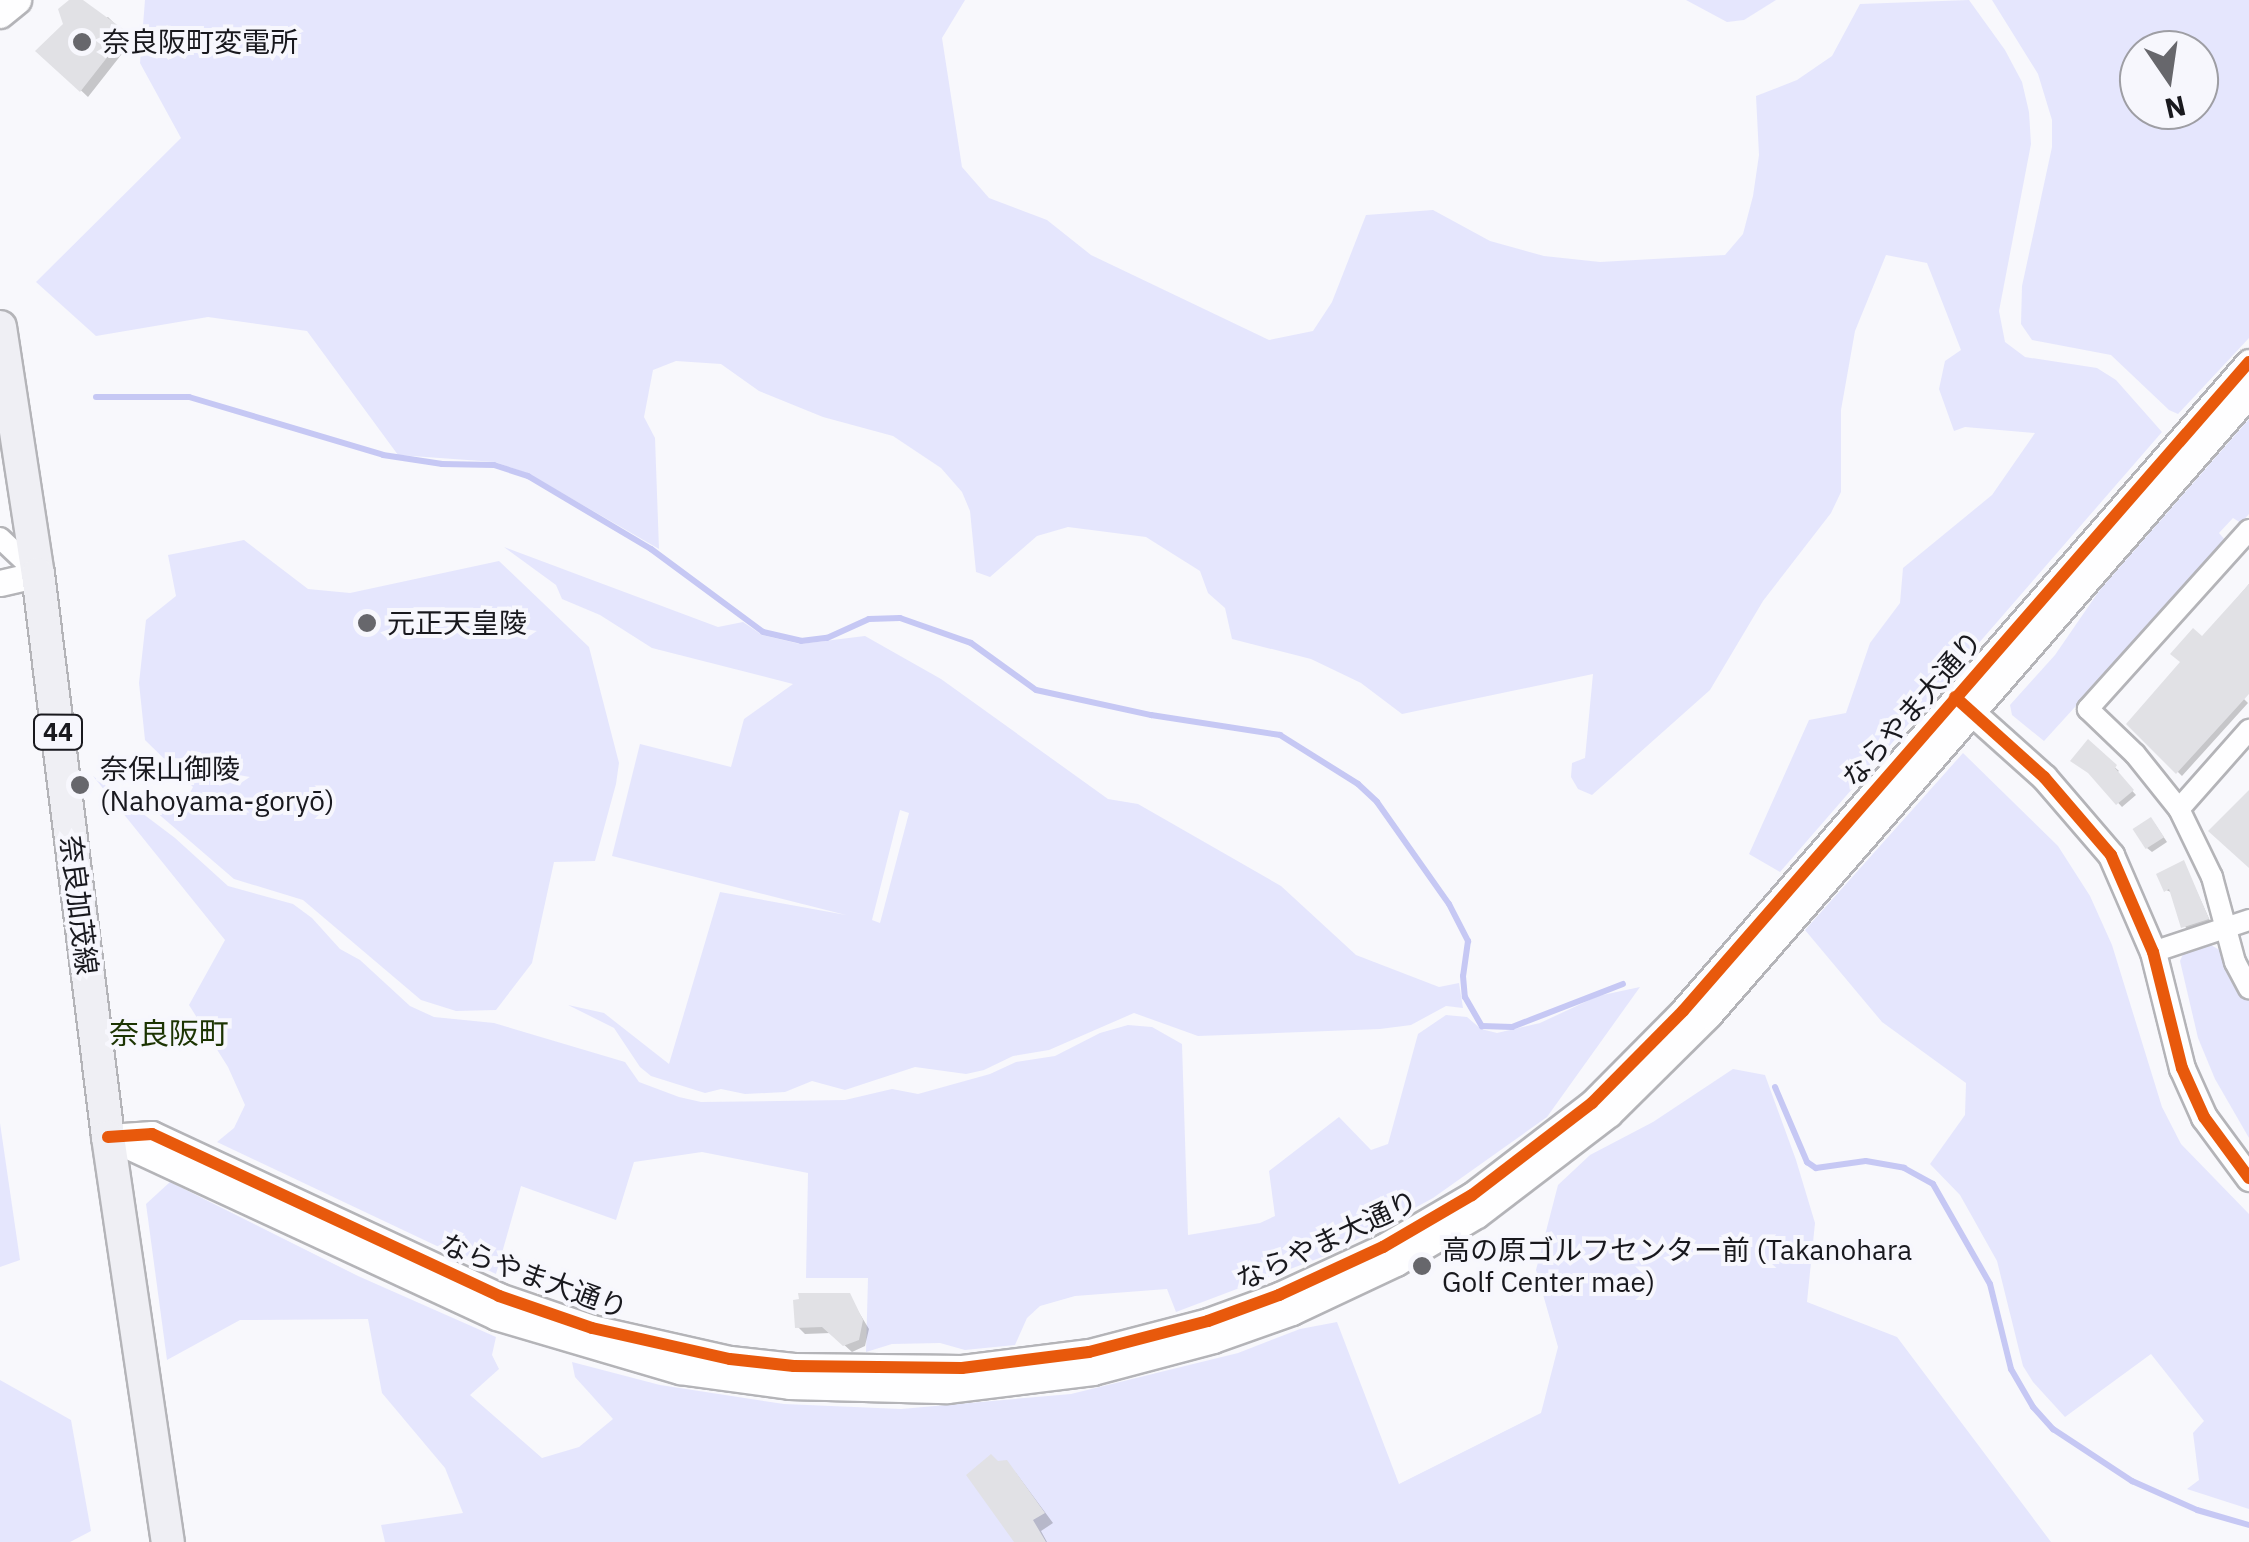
<!DOCTYPE html>
<html>
<head>
<meta charset="utf-8">
<style>
  body { margin:0 }
  #map { position:relative; width:2249px; height:1542px; overflow:hidden; background:#f8f8fc; font-family:"IBM Plex Sans","Noto Sans JP",sans-serif }
  div>[style] { position:absolute }
  [style*='--x'] { left:calc(var(--x)*1px); top:calc(var(--y)*1px); width:calc(var(--w)*1px); rotate:calc(var(--a)*1deg) }
  .green>* { inset:0; background:#e5e6fd }
  .shadow>* { inset:0; background:#0003 }
  .stream>* { height:6px; margin:-3px; padding:0 3px; transform-origin:3px; border-radius:3px; background:#c6c8f4 }
  .building>* { inset:0; background:#e1e1e5; transform-origin:0 0 }
  .roads { filter:drop-shadow(2px 0 #b4b4b8) drop-shadow(-2px 0 #b4b4b8) drop-shadow(0 2px #b4b4b8) drop-shadow(0 -2px #b4b4b8) }
  .minor>* { height:20px; margin:-10px; padding:0 10px; transform-origin:10px; border-radius:10px; background:#fefeff }
  .tertiary>* { height:25px; margin:-12.5px; padding:0 12.5px; transform-origin:12.5px; border-radius:12.5px; background:#fefeff }
  .secondary>* { height:28px; margin:-14px; padding:0 14px; transform-origin:14px; border-radius:14px; background:#fefeff }
  .primary>* { height:32px; margin:-16px; padding:0 16px; transform-origin:16px; border-radius:16px; background:#efeff4 }
  .cycleway>* { height:12px; margin:-6px; padding:0 6px; transform-origin:6px; border-radius:6px; background:#e8590c }
  .dots>* { width:28px; height:28px; translate:-50% -50%; box-sizing:border-box; border:5px solid #f7f7fd; border-radius:50% }
  span { translate:-50% -50%; white-space:nowrap; text-align:center; line-height:1.15; -webkit-text-stroke:8px #f7f7fd; paint-order:stroke }
  .shield-label span { padding:2px 8px; background:#f7f7fd; border:2px solid; border-radius:8px; -webkit-text-stroke-width:0 }
  .shield-label { font-size:25px; color:#19191e; font-weight:700 }
  .poi-label { font-size:28px; color:#19191e }
  .left { translate:0 -50%; text-align:left }
  .street-label { font-size:28px; color:#19191e }
  .neighbourhood-label { font-size:30px; color:#1c3402 }
  .north { position:absolute; left:2119px; top:30px; width:100px; height:100px; box-sizing:border-box; background:#f7f7fd; border:2px solid #9e9ea4; border-radius:50%; rotate:167deg; font-size:28px; font-weight:700; line-height:40px; text-align:center; color:#19191e }
  .north::after { content:''; display:block; margin:auto; width:35px; height:45px; background:#67676c; clip-path:polygon(50% 0,100% 100%,50% 72%,0 100%) }
</style>
</head>
<body>
<div id="map">
  <div class="green">
    <i style="clip-path:polygon(145px 0,965px 0,942px 38px,962px 167px,989px 198px,1047px 220px,1091px 255px,1269px 340px,1313px 331px,1332px 302px,1366px 215px,1433px 210px,1490px 241px,1544px 256px,1600px 262px,1725px 255px,1743px 234px,1753px 196px,1759px 155px,1756px 96px,1797px 80px,1832px 56px,1860px 4px,1969px 0,2005px 50px,2022px 82px,2029px 112px,2031px 144px,1999px 311px,2005px 342px,2025px 357px,2097px 368px,2116px 380px,2162px 432px,1780px 872px,1749px 854px,1809px 720px,1846px 713px,1870px 643px,1900px 603px,1903px 568px,1992px 495px,2035px 433px,1965px 427px,1954px 431px,1939px 389px,1945px 361px,1961px 350px,1927px 263px,1886px 255px,1855px 331px,1841px 410px,1841px 492px,1831px 513px,1763px 601px,1710px 690px,1592px 795px,1578px 789px,1571px 777px,1572px 763px,1585px 758px,1593px 674px,1402px 714px,1361px 683px,1311px 659px,1232px 639px,1225px 608px,1208px 593px,1200px 571px,1146px 537px,1068px 527px,1037px 536px,990px 577px,976px 572px,970px 511px,962px 492px,941px 468px,893px 436px,823px 417px,759px 391px,721px 364px,676px 361px,653px 370px,644px 417px,655px 438px,659px 549px,529px 474px,495px 462px,398px 455px,307px 331px,208px 317px,96px 336px,36px 282px,181px 138px,140px 63px)"></i>
    <i style="clip-path:polygon(1686px 0,1776px 0,1744px 20px,1727px 22px)"></i>
    <i style="clip-path:polygon(evenodd,1992px 0,2249px 0,2249px 338px,2178px 414px,2169px 410px,2111px 355px,2032px 340px,2021px 324px,2022px 286px,2052px 147px,2052px 120px,2038px 74px,1992px 0,2199px 50px,2199px 110px,2139px 110px,2139px 50px,2199px 50px)"></i>
    <i style="clip-path:polygon(2249px 419px,2249px 514px,2241px 523px,2233px 518px,2219px 533px,2226px 541px,2044px 741px,2012px 715px,2010px 705px,2055px 655px,2099px 591px)"></i>
    <i style="clip-path:polygon(244px 540px,308px 589px,350px 593px,499px 561px,589px 647px,619px 763px,616px 784px,595px 861px,554px 862px,532px 963px,496px 1010px,456px 1011px,421px 1000px,303px 900px,234px 879px,155px 811px,185px 803px,193px 787px,145px 740px,139px 683px,146px 620px,176px 596px,168px 555px)"></i>
    <i style="clip-path:polygon(evenodd,504px 547px,718px 627px,743px 622px,762px 635px,800px 644px,865px 636px,941px 679px,1108px 799px,1138px 804px,1281px 886px,1356px 955px,1439px 987px,1459px 983px,1463px 1008px,1446px 1006px,1411px 1025px,1380px 1029px,1198px 1036px,1134px 1013px,1049px 1050px,1013px 1056px,984px 1070px,966px 1074px,915px 1067px,845px 1090px,812px 1081px,785px 1092px,745px 1094px,721px 1089px,705px 1093px,651px 1076px,640px 1067px,614px 1028px,568px 1005px,604px 1013px,669px 1064px,720px 892px,846px 915px,612px 856px,640px 744px,731px 767px,744px 719px,793px 684px,652px 648px,600px 615px,562px 599px,556px 585px,504px 547px,900px 810px,909px 813px,880px 923px,872px 920px,900px 810px)"></i>
    <i style="clip-path:polygon(1963px 753px,2058px 846px,2090px 896px,2112px 945px,2162px 1107px,2181px 1144px,2249px 1214px,2249px 1509px,2187px 1489px,2199px 1480px,2193px 1433px,2204px 1421px,2151px 1354px,2065px 1417px,2033px 1382px,2023px 1366px,1997px 1261px,1960px 1195px,1930px 1164px,1965px 1115px,1966px 1083px,1882px 1022px,1805px 930px)"></i>
    <i style="clip-path:polygon(93px 776px,175px 838px,228px 886px,293px 904px,312px 918px,340px 949px,360px 960px,410px 1006px,434px 1017px,494px 1023px,625px 1062px,639px 1082px,679px 1097px,701px 1102px,845px 1100px,892px 1089px,918px 1094px,990px 1074px,1016px 1062px,1055px 1056px,1100px 1033px,1128px 1025px,1152px 1027px,1182px 1044px,1188px 1235px,1260px 1223px,1275px 1216px,1269px 1171px,1339px 1117px,1371px 1150px,1388px 1144px,1418px 1034px,1446px 1015px,1467px 1017px,1481px 1029px,1497px 1033px,1540px 1023px,1598px 996px,1640px 987px,1547px 1117px,1433px 1198px,1330px 1254px,1176px 1312px,1167px 1289px,1075px 1296px,1040px 1306px,1027px 1318px,1015px 1345px,965px 1350px,940px 1343px,892px 1344px,866px 1352px,868px 1278px,806px 1278px,808px 1173px,702px 1152px,634px 1162px,616px 1220px,521px 1186px,496px 1274px,217px 1142px,234px 1128px,245px 1105px,228px 1067px,189px 1005px,225px 940px)"></i>
    <i style="clip-path:polygon(2211px 945px,2223px 952px,2249px 1000px,2249px 1138px,2215px 1079px,2198px 1038px,2180px 961px,2184px 952px)"></i>
    <i style="clip-path:polygon(1733px 1069px,1765px 1075px,1796px 1160px,1815px 1223px,1807px 1302px,1897px 1337px,2051px 1542px,385px 1542px,381px 1525px,463px 1513px,445px 1468px,382px 1393px,368px 1319px,240px 1320px,167px 1360px,146px 1204px,170px 1182px,358px 1276px,496px 1337px,492px 1355px,499px 1369px,470px 1395px,542px 1458px,579px 1447px,613px 1419px,575px 1377px,572px 1362px,660px 1385px,784px 1404px,901px 1409px,1071px 1394px,1238px 1353px,1300px 1329px,1337px 1322px,1399px 1484px,1541px 1413px,1558px 1347px,1536px 1270px,1558px 1185px,1590px 1155px,1653px 1122px)"></i>
    <i style="clip-path:polygon(0 1123px,20px 1260px,0 1267px)"></i>
    <i style="clip-path:polygon(0 1380px,71px 1420px,91px 1531px,70px 1542px,0 1542px)"></i>
  </div>
  <div class="shadow">
    <i style="clip-path:polygon(73px 0,79px 0,102px 20px,108px 17px,132px 41px,88px 97px,39px 51px,66px 24px)"></i>
    <i style="clip-path:polygon(2249px 584px,2249px 691px,2243px 698px,2248px 703px,2182px 776px,2130px 724px)"></i>
    <i style="clip-path:polygon(2088px 743px,2119px 771px,2116px 773px,2136px 795px,2122px 807px,2093px 776px)"></i>
    <i style="clip-path:polygon(2155px 824px,2167px 842px,2152px 852px,2147px 848px)"></i>
    <i style="clip-path:polygon(2184px 863px,2211px 923px,2187px 931px,2173px 893px,2166px 890px)"></i>
    <i style="clip-path:polygon(849px 1296px,869px 1329px,865px 1346px,852px 1352px,831px 1333px,805px 1334px,798px 1327px)"></i>
    <i style="clip-path:polygon(1016px 1473px,1053px 1523px,1041px 1531px,1047px 1542px,1017px 1542px)"></i>
  </div>
  <div class="stream">
    <i style="--x:96;--y:397;--w:93;--a:0"></i>
    <i style="--x:189;--y:397;--w:202;--a:16.6"></i>
    <i style="--x:383;--y:455;--w:60;--a:8.7"></i>
    <i style="--x:442;--y:464;--w:52;--a:1.1"></i>
    <i style="--x:494;--y:465;--w:36;--a:18"></i>
    <i style="--x:528;--y:476;--w:143;--a:30.7"></i>
    <i style="--x:651;--y:549;--w:139;--a:36.5"></i>
    <i style="--x:763;--y:632;--w:39;--a:13"></i>
    <i style="--x:801;--y:641;--w:26;--a:-7"></i>
    <i style="--x:827;--y:638;--w:46;--a:-24.3"></i>
    <i style="--x:869;--y:619;--w:31;--a:-2"></i>
    <i style="--x:900;--y:618;--w:75;--a:19.4"></i>
    <i style="--x:971;--y:643;--w:80;--a:35.9"></i>
    <i style="--x:1036;--y:690;--w:118;--a:12.3"></i>
    <i style="--x:1151;--y:715;--w:131;--a:8.8"></i>
    <i style="--x:1280;--y:735;--w:92;--a:32.1"></i>
    <i style="--x:1358;--y:784;--w:26;--a:43"></i>
    <i style="--x:1377;--y:802;--w:125;--a:54.8"></i>
    <i style="--x:1449;--y:904;--w:42;--a:62.8"></i>
    <i style="--x:1468;--y:941;--w:35;--a:98"></i>
    <i style="--x:1463;--y:976;--w:21;--a:85"></i>
    <i style="--x:1465;--y:997;--w:34;--a:60"></i>
    <i style="--x:1482;--y:1026;--w:30;--a:2"></i>
    <i style="--x:1512;--y:1027;--w:119;--a:-21.2"></i>
    <i style="--x:1775;--y:1087;--w:82;--a:66.9"></i>
    <i style="--x:1807;--y:1162;--w:11;--a:34"></i>
    <i style="--x:1816;--y:1168;--w:50;--a:-8"></i>
    <i style="--x:1866;--y:1161;--w:39;--a:10"></i>
    <i style="--x:1904;--y:1168;--w:33;--a:29"></i>
    <i style="--x:1933;--y:1184;--w:115;--a:60.3"></i>
    <i style="--x:1990;--y:1284;--w:88;--a:76.1"></i>
    <i style="--x:2011;--y:1369;--w:44;--a:59.9"></i>
    <i style="--x:2033;--y:1407;--w:30;--a:48"></i>
    <i style="--x:2053;--y:1429;--w:95;--a:33.4"></i>
    <i style="--x:2132;--y:1481;--w:71;--a:24"></i>
    <i style="--x:2197;--y:1510;--w:54;--a:16.1"></i>
  </div>
  <div class="building">
    <i style="clip-path:polygon(69px 0,83px 0,127px 32px,80px 92px,35px 51px,63px 24px,58px 9px)"></i>
    <i style="clip-path:polygon(2249px 584px,2249px 694px,2176px 774px,2126px 724px,2180px 662px,2170px 654px,2193px 628px,2202px 636px)"></i>
    <i style="clip-path:polygon(2088px 739px,2117px 765px,2115px 768px,2134px 790px,2116px 805px,2088px 773px,2070px 761px)"></i>
    <i style="clip-path:polygon(2249px 790px,2249px 868px,2208px 831px)"></i>
    <i style="left:2151px;top:817px;width:24px;height:22px;rotate:57deg"></i>
    <i style="clip-path:polygon(2184px 860px,2209px 919px,2181px 928px,2169px 889px,2164px 892px,2156px 874px)"></i>
    <i style="clip-path:polygon(798px 1293px,850px 1293px,863px 1320px,859px 1340px,843px 1346px,822px 1327px,795px 1328px,793px 1300px,799px 1299px)"></i>
    <i style="clip-path:polygon(991px 1454px,998px 1461px,1007px 1460px,1045px 1513px,1033px 1520px,1046px 1542px,1014px 1542px,966px 1475px)"></i>
  </div>
  <div class="roads">
    <div class="minor">
      <i style="--x:2249;--y:530;--w:241;--a:132"></i>
      <i style="--x:2088;--y:709;--w:65;--a:43.8"></i>
      <i style="--x:2135;--y:754;--w:70;--a:51.3"></i>
      <i style="--x:2179;--y:809;--w:76;--a:64.1"></i>
      <i style="--x:2212;--y:877;--w:88;--a:74.9"></i>
      <i style="--x:2235;--y:962;--w:30;--a:62"></i>
      <i style="--x:0;--y:538;--w:50;--a:43.4"></i>
      <i style="--x:2179;--y:809;--w:106;--a:-48.5"></i>
      <i style="--x:2153;--y:952;--w:101;--a:-18.4"></i>
    </div>
    <div class="tertiary">
      <i style="--x:0;--y:583;--w:39;--a:-13"></i>
      <i style="--x:1959;--y:701;--w:114;--a:41.8"></i>
      <i style="--x:2044;--y:777;--w:103;--a:49.3"></i>
      <i style="--x:2111;--y:855;--w:106;--a:66.6"></i>
      <i style="--x:2153;--y:952;--w:120;--a:76"></i>
      <i style="--x:2182;--y:1068;--w:54;--a:65.8"></i>
      <i style="--x:2204;--y:1117;--w:76;--a:53.6"></i>
      <i style="--x:108;--y:1137;--w:44;--a:-3.9"></i>
      <i style="--x:152;--y:1134;--w:383;--a:25"></i>
      <i style="--x:499;--y:1296;--w:98;--a:19"></i>
      <i style="--x:592;--y:1328;--w:141;--a:12.7"></i>
      <i style="--x:730;--y:1359;--w:64;--a:6.2"></i>
      <i style="--x:794;--y:1366;--w:168;--a:0.7"></i>
      <i style="--x:962;--y:1368;--w:128;--a:-7.2"></i>
      <i style="--x:1089;--y:1352;--w:123;--a:-14.6"></i>
      <i style="--x:1208;--y:1321;--w:76;--a:-20.1"></i>
      <i style="--x:1279;--y:1295;--w:115;--a:-24.8"></i>
      <i style="--x:1383;--y:1247;--w:103;--a:-30.3"></i>
      <i style="--x:1472;--y:1195;--w:151;--a:-37.5"></i>
      <i style="--x:1592;--y:1103;--w:129;--a:-45.3"></i>
      <i style="--x:1683;--y:1011;--w:861;--a:-48.91"></i>
      <i style="--x:113;--y:1139;--w:422;--a:24.9"></i>
      <i style="--x:496;--y:1317;--w:192;--a:16.4"></i>
      <i style="--x:680;--y:1371;--w:110;--a:7.8"></i>
      <i style="--x:789;--y:1386;--w:158;--a:1.5"></i>
      <i style="--x:947;--y:1390;--w:147;--a:-7"></i>
      <i style="--x:1093;--y:1372;--w:124;--a:-14.9"></i>
      <i style="--x:1213;--y:1340;--w:84;--a:-19.5"></i>
      <i style="--x:1292;--y:1312;--w:115;--a:-25.2"></i>
      <i style="--x:1396;--y:1263;--w:94;--a:-30.7"></i>
      <i style="--x:1477;--y:1215;--w:166;--a:-37.4"></i>
      <i style="--x:1609;--y:1114;--w:139;--a:-44.7"></i>
      <i style="--x:1708;--y:1016;--w:824;--a:-48.98"></i>
    </div>
    <div class="secondary">
      <i style="--x:0;--y:14;--w:22;--a:-39"></i>
    </div>
    <div class="primary">
      <i style="--x:0;--y:327;--w:250;--a:81.3"></i>
      <i style="--x:38;--y:574;--w:567;--a:82.91"></i>
      <i style="--x:108;--y:1137;--w:409;--a:81.6"></i>
    </div>
  </div>
  <div class="cycleway">
    <i style="--x:1955;--y:697;--w:120;--a:42"></i>
    <i style="--x:2044;--y:777;--w:103;--a:49.3"></i>
    <i style="--x:2111;--y:855;--w:106;--a:66.6"></i>
    <i style="--x:2153;--y:952;--w:120;--a:76"></i>
    <i style="--x:2182;--y:1068;--w:54;--a:65.8"></i>
    <i style="--x:2204;--y:1117;--w:76;--a:53.6"></i>
    <i style="--x:108;--y:1137;--w:44;--a:-3.9"></i>
    <i style="--x:152;--y:1134;--w:383;--a:25"></i>
    <i style="--x:499;--y:1296;--w:98;--a:19"></i>
    <i style="--x:592;--y:1328;--w:141;--a:12.7"></i>
    <i style="--x:730;--y:1359;--w:64;--a:6.2"></i>
    <i style="--x:794;--y:1366;--w:168;--a:0.7"></i>
    <i style="--x:962;--y:1368;--w:128;--a:-7.2"></i>
    <i style="--x:1089;--y:1352;--w:123;--a:-14.6"></i>
    <i style="--x:1208;--y:1321;--w:76;--a:-20.1"></i>
    <i style="--x:1279;--y:1295;--w:115;--a:-24.8"></i>
    <i style="--x:1383;--y:1247;--w:103;--a:-30.3"></i>
    <i style="--x:1472;--y:1195;--w:151;--a:-37.5"></i>
    <i style="--x:1592;--y:1103;--w:129;--a:-45.3"></i>
    <i style="--x:1683;--y:1011;--w:861;--a:-48.91"></i>
  </div>
  <div class="dots">
    <i style="left:82px;top:42px;background:#67676c"></i>
    <i style="left:367px;top:623px;background:#67676c"></i>
    <i style="left:80px;top:785px;background:#67676c"></i>
    <i style="left:1422px;top:1266px;background:#67676c"></i>
  </div>
  <div class="shield-label">
    <span style="left:58px;top:732px">44</span>
  </div>
  <div class="poi-label">
    <span class="left" style="left:102px;top:42px">奈良阪町変電所</span>
    <span class="left" style="left:387px;top:623px">元正天皇陵</span>
    <span class="left" style="left:100px;top:785px">奈保山御陵<br>(Nahoyama-goryō)</span>
    <span class="left" style="left:1442px;top:1266px">高の原ゴルフセンター前 (Takanohara<br>Golf Center mae)</span>
  </div>
  <div class="street-label">
    <span style="left:1912px;top:709px;rotate:-49deg">ならやま大通り</span>
    <span style="left:79px;top:905px;rotate:83deg">奈良加茂線</span>
    <span style="left:1327px;top:1240px;rotate:-25deg">ならやま大通り</span>
    <span style="left:534px;top:1276px;rotate:20deg">ならやま大通り</span>
  </div>
  <div class="neighbourhood-label">
    <span style="left:169px;top:1033px">奈良阪町</span>
  </div>
  <div class="north">N</div>
</div>
</body>
</html>
